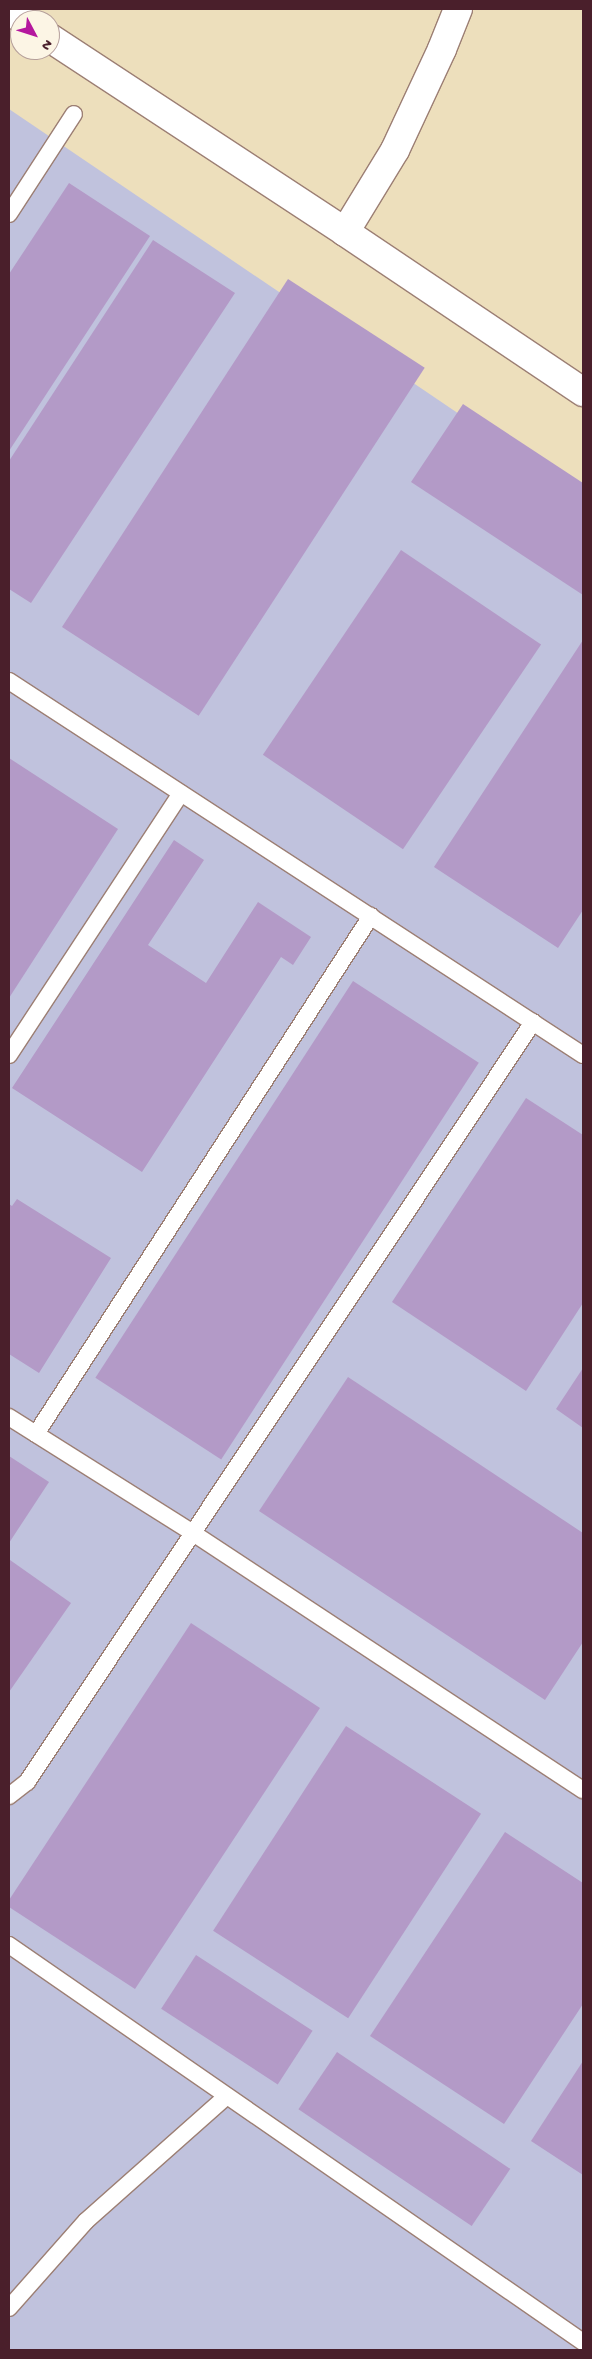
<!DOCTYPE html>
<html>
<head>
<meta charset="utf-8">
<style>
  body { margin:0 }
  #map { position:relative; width:592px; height:2359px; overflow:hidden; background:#eddfbc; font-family:"Gochi Hand",sans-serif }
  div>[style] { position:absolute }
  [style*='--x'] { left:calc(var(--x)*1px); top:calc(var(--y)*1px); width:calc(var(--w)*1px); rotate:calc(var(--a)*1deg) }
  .industrial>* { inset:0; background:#c0c2dd }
  .building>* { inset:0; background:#b39ac7; transform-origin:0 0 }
  .roads { filter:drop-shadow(1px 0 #9c7f74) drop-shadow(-1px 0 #9c7f74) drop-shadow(0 1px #9c7f74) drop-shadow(0 -1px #9c7f74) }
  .lane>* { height:16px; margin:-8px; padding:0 8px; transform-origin:8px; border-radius:8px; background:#fff }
  .street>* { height:28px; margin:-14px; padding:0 14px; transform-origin:14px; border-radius:14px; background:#fff }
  span { translate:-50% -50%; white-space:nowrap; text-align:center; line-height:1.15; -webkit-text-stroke:4.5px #fcf5e5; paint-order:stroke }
  .frame { position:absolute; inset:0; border:10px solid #4a1f2b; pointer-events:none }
  .north { position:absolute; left:10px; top:10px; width:50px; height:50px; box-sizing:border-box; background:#fcf5e5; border:1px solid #b59f9b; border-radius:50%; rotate:130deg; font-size:14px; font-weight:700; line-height:20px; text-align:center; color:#4a1f2b }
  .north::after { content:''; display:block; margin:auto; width:18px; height:22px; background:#b5179e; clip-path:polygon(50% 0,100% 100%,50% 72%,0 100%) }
</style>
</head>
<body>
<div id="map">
  <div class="industrial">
    <i style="clip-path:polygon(9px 109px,583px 498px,583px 2350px,9px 2350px)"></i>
  </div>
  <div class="building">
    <i style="clip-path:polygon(69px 183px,150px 236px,9px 451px,9px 274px)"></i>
    <i style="clip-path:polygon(153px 240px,235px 293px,31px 603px,9px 589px,9px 461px)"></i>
    <i style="left:288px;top:279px;width:163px;height:415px;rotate:33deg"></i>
    <i style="clip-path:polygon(463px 404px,583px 483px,583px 595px,411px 482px)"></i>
    <i style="left:401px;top:550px;width:169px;height:247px;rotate:34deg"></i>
    <i style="clip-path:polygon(583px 640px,583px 910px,558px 948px,434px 867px)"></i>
    <i style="clip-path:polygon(9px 758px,118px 829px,9px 998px)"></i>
    <i style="clip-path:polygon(174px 840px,204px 860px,148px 945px,206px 983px,258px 902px,311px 937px,293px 965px,281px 957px,142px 1172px,12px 1088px)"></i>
    <i style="left:353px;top:981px;width:150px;height:473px;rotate:33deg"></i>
    <i style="clip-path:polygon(526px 1098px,583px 1135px,583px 1303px,526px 1391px,392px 1302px)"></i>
    <i style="clip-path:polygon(17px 1199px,111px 1258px,39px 1373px,9px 1354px,9px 1204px,12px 1206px)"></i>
    <i style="clip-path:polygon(583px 1368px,583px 1428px,556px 1409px)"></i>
    <i style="clip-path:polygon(348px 1377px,583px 1533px,583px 1642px,545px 1700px,259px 1511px)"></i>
    <i style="clip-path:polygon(9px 1456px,49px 1482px,9px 1543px)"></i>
    <i style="clip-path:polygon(10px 1560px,71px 1603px,9px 1692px,9px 1561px)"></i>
    <i style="clip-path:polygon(191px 1623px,320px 1708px,135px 1989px,9px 1907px,9px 1900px)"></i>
    <i style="left:346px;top:1726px;width:161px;height:244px;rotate:33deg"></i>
    <i style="clip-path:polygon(505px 1832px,583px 1883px,583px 2004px,504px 2124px,370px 2036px)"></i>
    <i style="left:196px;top:1955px;width:139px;height:64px;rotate:33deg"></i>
    <i style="left:337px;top:2052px;width:209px;height:69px;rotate:34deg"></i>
    <i style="clip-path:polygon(583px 2061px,583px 2175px,531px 2141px)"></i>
  </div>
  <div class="roads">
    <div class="lane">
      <i style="--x:9;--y:214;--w:119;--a:-57"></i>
      <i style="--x:9;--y:681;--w:685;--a:33.09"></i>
      <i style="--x:9;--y:1055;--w:313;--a:-56.7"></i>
      <i style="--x:9;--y:1417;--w:218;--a:32.2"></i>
      <i style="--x:193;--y:1533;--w:467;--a:33.4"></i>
      <i style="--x:36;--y:1434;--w:617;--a:-57.11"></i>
      <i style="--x:9;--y:1796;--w:23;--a:-38"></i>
      <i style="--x:27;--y:1782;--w:913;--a:-56.34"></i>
      <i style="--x:9;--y:1945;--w:698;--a:34.67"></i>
      <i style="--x:9;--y:2308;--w:116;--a:-48.5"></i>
      <i style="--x:86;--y:2221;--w:188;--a:-41.6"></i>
    </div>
    <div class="street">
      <i style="--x:9;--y:10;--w:17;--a:36"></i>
      <i style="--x:50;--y:38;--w:353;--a:33.3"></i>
      <i style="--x:345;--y:232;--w:287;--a:33.9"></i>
      <i style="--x:345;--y:232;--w:96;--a:-58.6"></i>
      <i style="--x:395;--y:150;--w:111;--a:-65"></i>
      <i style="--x:442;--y:49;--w:43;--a:-68.2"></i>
    </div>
  </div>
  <div class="frame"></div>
  <div class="north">N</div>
</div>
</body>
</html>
